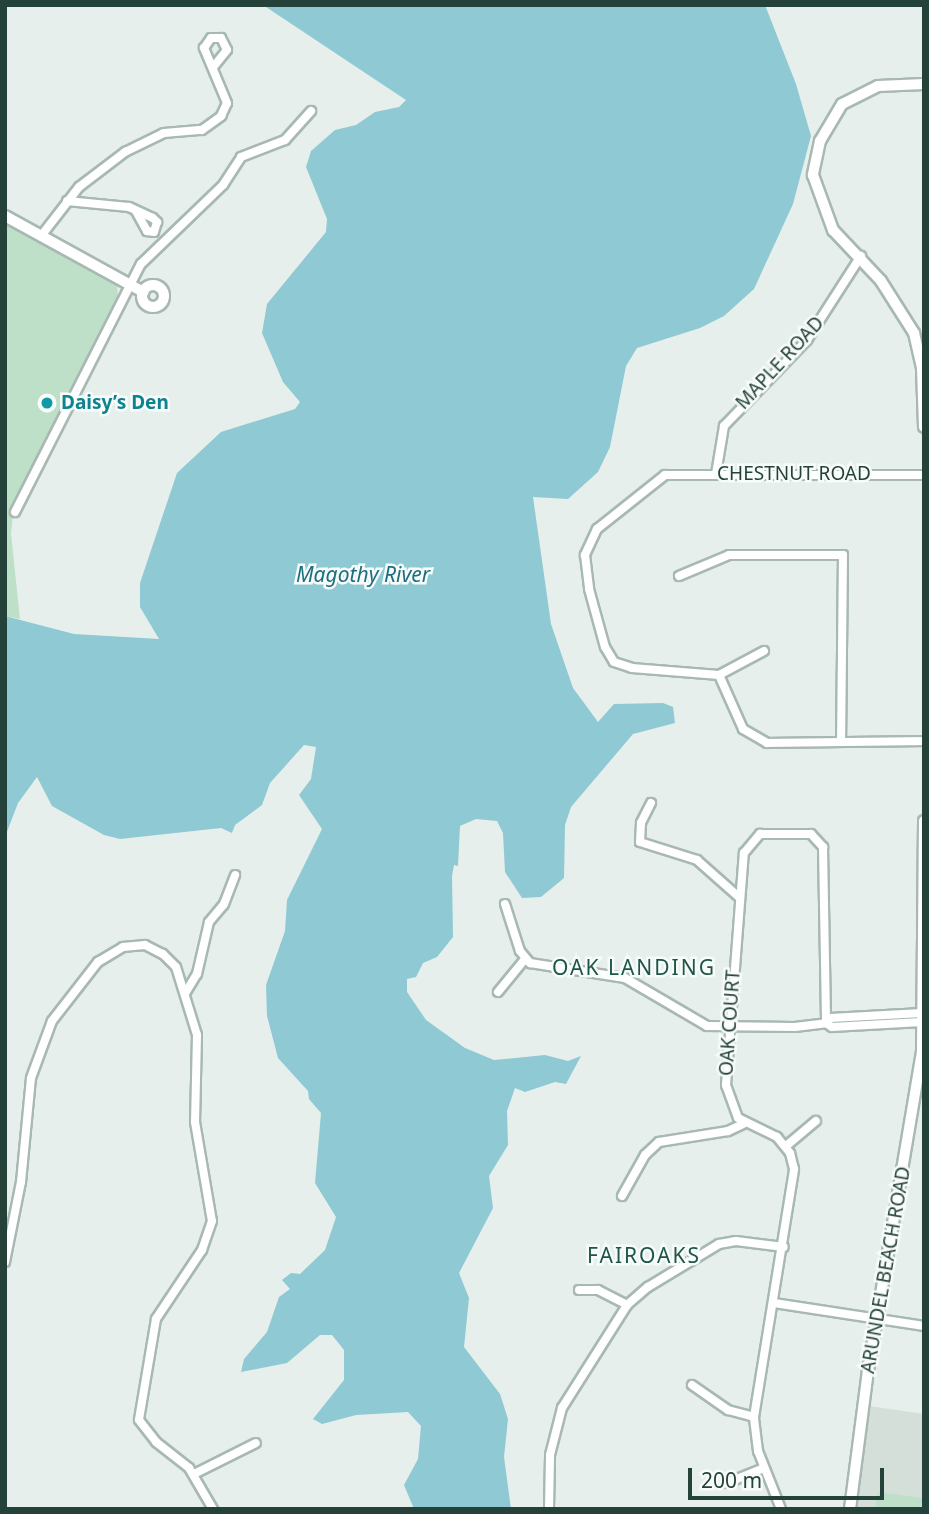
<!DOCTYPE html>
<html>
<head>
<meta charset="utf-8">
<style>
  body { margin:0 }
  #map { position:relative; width:929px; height:1514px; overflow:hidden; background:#e6efeb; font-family:"Noto Sans",sans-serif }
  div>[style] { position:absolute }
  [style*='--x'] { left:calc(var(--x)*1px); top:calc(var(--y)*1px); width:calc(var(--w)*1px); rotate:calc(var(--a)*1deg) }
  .built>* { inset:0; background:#d4dfda }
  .green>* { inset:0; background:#bfe0c8 }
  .water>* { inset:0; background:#8ec9d4 }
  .roads { filter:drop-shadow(2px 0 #a8b8b2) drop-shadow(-2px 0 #a8b8b2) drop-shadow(0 2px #a8b8b2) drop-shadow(0 -2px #a8b8b2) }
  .minor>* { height:8px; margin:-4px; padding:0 4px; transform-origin:4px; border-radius:4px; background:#fff }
  .tertiary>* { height:10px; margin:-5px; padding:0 5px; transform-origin:5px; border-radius:5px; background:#fff }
  .tertiary>.ring { margin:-5px; padding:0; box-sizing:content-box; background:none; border:10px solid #fff; border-radius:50% }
  .dots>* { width:19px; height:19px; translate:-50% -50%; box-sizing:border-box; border:4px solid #f7fbf9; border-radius:50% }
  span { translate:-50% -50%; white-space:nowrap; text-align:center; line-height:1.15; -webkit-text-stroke:5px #f7fbf9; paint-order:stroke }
  .street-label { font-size:19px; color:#24423a }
  .culture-label { font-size:19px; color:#0d838f; font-weight:700 }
  .left { translate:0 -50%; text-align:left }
  .water-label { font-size:21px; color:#1c6f80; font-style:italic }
  .neighbourhood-label { font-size:21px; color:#1f5548; letter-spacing:2px }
  .frame { position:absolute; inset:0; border:7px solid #24423a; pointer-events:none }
  .scale { position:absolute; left:688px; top:1468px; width:196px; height:32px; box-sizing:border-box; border:4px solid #24423a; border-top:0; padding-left:9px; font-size:21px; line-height:24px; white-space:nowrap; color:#24423a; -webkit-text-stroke:5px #f7fbf9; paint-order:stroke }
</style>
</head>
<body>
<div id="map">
  <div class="built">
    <i style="clip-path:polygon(869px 1406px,924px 1414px,924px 1509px,857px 1509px)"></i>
  </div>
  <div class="green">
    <i style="clip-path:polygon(5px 221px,117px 286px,119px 304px,14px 503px,11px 534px,20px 619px,5px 616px)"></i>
    <i style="clip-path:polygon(878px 1492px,924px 1498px,924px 1509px,875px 1509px)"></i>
  </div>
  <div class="water">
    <i style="clip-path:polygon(263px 5px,765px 5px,796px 84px,811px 136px,793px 204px,754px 289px,724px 316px,700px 328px,637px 348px,626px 366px,610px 447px,598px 472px,568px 499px,533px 497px,551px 624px,573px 688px,598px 722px,614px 704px,663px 703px,673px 707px,675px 723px,633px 734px,571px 807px,565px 825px,564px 878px,541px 897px,522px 898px,505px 872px,503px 833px,497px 821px,476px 819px,460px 826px,458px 866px,454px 865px,452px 876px,453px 937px,437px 957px,423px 963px,416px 977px,407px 979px,407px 992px,426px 1020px,465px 1048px,494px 1060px,545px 1055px,568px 1061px,581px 1056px,566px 1084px,555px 1082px,525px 1092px,515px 1088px,507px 1111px,508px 1145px,489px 1176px,493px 1208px,459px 1273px,469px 1298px,464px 1347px,500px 1394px,508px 1419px,504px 1457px,511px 1509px,414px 1509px,404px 1485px,418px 1459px,421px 1426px,408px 1412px,356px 1415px,322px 1424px,313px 1419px,344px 1380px,344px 1350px,332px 1335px,320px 1335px,287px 1363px,241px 1372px,244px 1359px,267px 1332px,279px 1297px,290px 1289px,282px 1280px,291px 1273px,300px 1274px,325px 1250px,336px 1217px,315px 1183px,321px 1113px,309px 1099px,308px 1091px,278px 1058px,267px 1016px,266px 985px,285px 931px,287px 900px,322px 829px,299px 795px,311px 779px,316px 747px,304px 745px,270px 783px,262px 805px,235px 825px,232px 833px,221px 828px,120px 839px,104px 835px,52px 806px,37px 777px,18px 803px,5px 837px,5px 616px,74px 634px,159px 639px,140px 607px,140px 583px,177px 473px,221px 432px,295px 409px,300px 402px,283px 382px,262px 333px,267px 304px,326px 232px,327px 219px,306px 167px,311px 151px,335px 130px,356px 125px,375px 112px,399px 107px,406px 100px)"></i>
  </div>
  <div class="roads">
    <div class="minor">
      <i style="--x:67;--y:201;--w:62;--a:5.5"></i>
      <i style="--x:129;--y:207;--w:26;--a:25"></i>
      <i style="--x:153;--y:218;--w:6;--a:45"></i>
      <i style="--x:157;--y:222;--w:10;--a:107"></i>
      <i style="--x:154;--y:232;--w:7;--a:-172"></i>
      <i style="--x:147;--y:231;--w:23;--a:-119"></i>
      <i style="--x:41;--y:236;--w:62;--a:-52.2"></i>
      <i style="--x:79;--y:187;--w:58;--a:-37.3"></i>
      <i style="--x:125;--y:152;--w:43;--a:-26"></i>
      <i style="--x:164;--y:133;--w:38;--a:-5"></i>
      <i style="--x:202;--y:130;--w:24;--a:-36"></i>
      <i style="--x:221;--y:116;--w:14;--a:-65"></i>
      <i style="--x:227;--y:103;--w:60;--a:-112.7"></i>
      <i style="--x:204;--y:48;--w:12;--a:-55"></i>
      <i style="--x:211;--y:38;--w:10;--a:0"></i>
      <i style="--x:221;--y:38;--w:13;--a:63"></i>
      <i style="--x:227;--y:50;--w:21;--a:129"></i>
      <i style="--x:716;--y:474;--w:49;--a:-80.5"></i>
      <i style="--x:724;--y:426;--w:120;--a:-46"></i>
      <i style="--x:807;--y:340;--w:100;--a:-57.3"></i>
      <i style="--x:924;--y:475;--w:259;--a:180"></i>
      <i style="--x:665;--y:475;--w:87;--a:141.5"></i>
      <i style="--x:597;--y:529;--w:29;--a:115"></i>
      <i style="--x:585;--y:555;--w:34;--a:83"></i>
      <i style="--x:589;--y:589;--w:60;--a:74.6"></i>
      <i style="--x:605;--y:647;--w:17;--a:59"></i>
      <i style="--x:614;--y:662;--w:19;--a:18"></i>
      <i style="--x:632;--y:668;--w:87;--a:4.6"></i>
      <i style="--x:719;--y:675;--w:59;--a:66"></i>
      <i style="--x:743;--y:729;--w:28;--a:30"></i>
      <i style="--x:767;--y:743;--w:157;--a:-0.7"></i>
      <i style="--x:15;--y:512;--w:278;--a:-63.1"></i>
      <i style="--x:141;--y:264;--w:114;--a:-43.9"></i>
      <i style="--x:223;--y:185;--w:33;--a:-57"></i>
      <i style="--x:241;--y:157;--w:47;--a:-21.1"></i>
      <i style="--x:285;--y:140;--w:39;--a:-48"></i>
      <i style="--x:679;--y:576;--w:54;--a:-22.8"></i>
      <i style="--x:729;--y:555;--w:114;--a:0"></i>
      <i style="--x:843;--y:555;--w:187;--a:90.6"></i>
      <i style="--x:719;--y:675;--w:51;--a:-28.1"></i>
      <i style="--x:651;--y:803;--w:22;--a:117"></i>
      <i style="--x:641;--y:823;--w:19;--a:93"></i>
      <i style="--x:640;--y:842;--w:60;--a:17.5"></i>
      <i style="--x:697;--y:860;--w:57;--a:41.5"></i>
      <i style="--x:505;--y:904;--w:49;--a:72.3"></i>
      <i style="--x:520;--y:951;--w:16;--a:50"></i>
      <i style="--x:530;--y:963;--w:96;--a:9"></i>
      <i style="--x:625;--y:978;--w:95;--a:30.3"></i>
      <i style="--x:707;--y:1026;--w:88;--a:0.7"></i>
      <i style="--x:795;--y:1027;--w:31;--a:-7"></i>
      <i style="--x:826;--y:1023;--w:6;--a:-51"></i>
      <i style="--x:830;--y:1018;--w:92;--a:-3.1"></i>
      <i style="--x:186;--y:992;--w:21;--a:-59"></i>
      <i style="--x:197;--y:974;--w:53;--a:-77"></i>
      <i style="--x:209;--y:922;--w:23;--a:-50"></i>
      <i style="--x:224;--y:904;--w:31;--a:-69"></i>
      <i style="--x:498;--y:992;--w:43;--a:-50.7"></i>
      <i style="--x:826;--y:1023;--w:7;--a:34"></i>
      <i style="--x:832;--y:1027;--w:90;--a:-3.2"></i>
      <i style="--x:786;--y:1146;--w:39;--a:-40"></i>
      <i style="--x:622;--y:1196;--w:47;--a:-60.7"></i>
      <i style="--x:645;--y:1155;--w:19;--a:-43"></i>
      <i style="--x:659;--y:1142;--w:70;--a:-9.1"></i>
      <i style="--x:728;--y:1131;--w:17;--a:-25"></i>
      <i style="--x:5;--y:1262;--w:82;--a:-78.7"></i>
      <i style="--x:21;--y:1182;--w:104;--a:-84.5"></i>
      <i style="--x:31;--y:1078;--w:61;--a:-69.8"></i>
      <i style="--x:52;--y:1021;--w:75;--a:-52.1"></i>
      <i style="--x:98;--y:962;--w:29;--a:-31"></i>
      <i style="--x:123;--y:947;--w:22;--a:-5"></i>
      <i style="--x:145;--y:945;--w:20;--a:27"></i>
      <i style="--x:163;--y:954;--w:18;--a:45"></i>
      <i style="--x:176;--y:967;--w:71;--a:72.8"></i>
      <i style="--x:197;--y:1035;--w:87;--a:91.3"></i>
      <i style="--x:195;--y:1122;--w:100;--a:80.3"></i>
      <i style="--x:212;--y:1221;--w:31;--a:109"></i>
      <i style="--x:202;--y:1250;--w:83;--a:123.7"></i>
      <i style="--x:156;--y:1319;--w:102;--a:99.6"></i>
      <i style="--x:139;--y:1420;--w:28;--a:52"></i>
      <i style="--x:156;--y:1442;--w:42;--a:38.2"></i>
      <i style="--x:189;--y:1468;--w:48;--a:59.7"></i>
      <i style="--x:579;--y:1290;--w:19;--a:0"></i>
      <i style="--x:598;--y:1290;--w:33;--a:27"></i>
      <i style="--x:774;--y:1303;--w:152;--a:8.7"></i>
      <i style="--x:692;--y:1385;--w:44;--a:34.8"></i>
      <i style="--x:728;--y:1410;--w:27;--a:15"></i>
      <i style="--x:194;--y:1474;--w:69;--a:-26.6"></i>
      <i style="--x:727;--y:1483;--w:40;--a:-22"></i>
      <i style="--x:549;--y:1509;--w:54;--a:-88.9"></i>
      <i style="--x:550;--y:1455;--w:49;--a:-75.7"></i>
      <i style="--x:562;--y:1408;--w:122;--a:-57.7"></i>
      <i style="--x:627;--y:1305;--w:28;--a:-41"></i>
      <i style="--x:648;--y:1287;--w:83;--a:-31.2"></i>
      <i style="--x:719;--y:1244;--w:17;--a:-10"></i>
      <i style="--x:736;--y:1241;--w:48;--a:7.1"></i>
      <i style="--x:781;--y:1509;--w:62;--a:-111.6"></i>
      <i style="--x:758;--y:1451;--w:34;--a:-97"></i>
      <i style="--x:754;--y:1417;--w:251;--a:-80.8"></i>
      <i style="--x:794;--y:1169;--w:16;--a:-104"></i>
      <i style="--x:790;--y:1153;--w:21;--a:-129"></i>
      <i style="--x:777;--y:1137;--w:43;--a:-154"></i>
      <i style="--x:738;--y:1118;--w:35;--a:-110"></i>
      <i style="--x:726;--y:1085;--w:233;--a:-85.6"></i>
      <i style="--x:744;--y:853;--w:25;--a:-50"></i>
      <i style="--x:760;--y:834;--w:51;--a:0"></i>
      <i style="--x:811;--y:834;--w:18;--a:47"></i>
      <i style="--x:823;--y:847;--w:176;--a:89"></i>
    </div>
    <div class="tertiary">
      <i style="--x:924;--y:84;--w:46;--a:177.5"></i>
      <i style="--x:878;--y:86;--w:40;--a:153.4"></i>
      <i style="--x:842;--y:104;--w:43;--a:120.7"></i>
      <i style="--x:820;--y:141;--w:35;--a:102"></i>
      <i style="--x:813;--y:175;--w:59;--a:70"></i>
      <i style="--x:833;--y:230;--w:70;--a:46.7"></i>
      <i style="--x:881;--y:281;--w:62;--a:57.6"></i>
      <i style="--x:914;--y:333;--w:37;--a:77"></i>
      <i style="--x:922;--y:369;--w:58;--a:88"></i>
      <i style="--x:5;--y:216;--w:158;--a:28.8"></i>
      <i class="ring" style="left:142px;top:285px;width:12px;height:12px"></i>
      <i style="--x:850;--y:1509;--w:139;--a:-82.6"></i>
      <i style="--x:868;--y:1371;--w:325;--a:-80.4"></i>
      <i style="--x:922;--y:1051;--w:230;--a:-89.5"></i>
    </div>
  </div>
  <div class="dots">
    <i style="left:47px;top:403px;background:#0f9aa8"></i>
  </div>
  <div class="street-label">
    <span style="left:780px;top:363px;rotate:-47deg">MAPLE ROAD</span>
    <span style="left:794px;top:474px">CHESTNUT ROAD</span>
    <span style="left:730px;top:1023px;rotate:-86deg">OAK COURT</span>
    <span style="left:886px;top:1270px;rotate:-80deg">ARUNDEL BEACH ROAD</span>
  </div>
  <div class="culture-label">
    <span class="left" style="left:61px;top:403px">Daisy’s Den</span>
  </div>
  <div class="water-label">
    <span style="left:363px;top:574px">Magothy River</span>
  </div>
  <div class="neighbourhood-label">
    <span style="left:634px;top:967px">OAK LANDING</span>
    <span style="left:644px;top:1255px">FAIROAKS</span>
  </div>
  <div class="frame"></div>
  <div class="scale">200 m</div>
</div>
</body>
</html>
